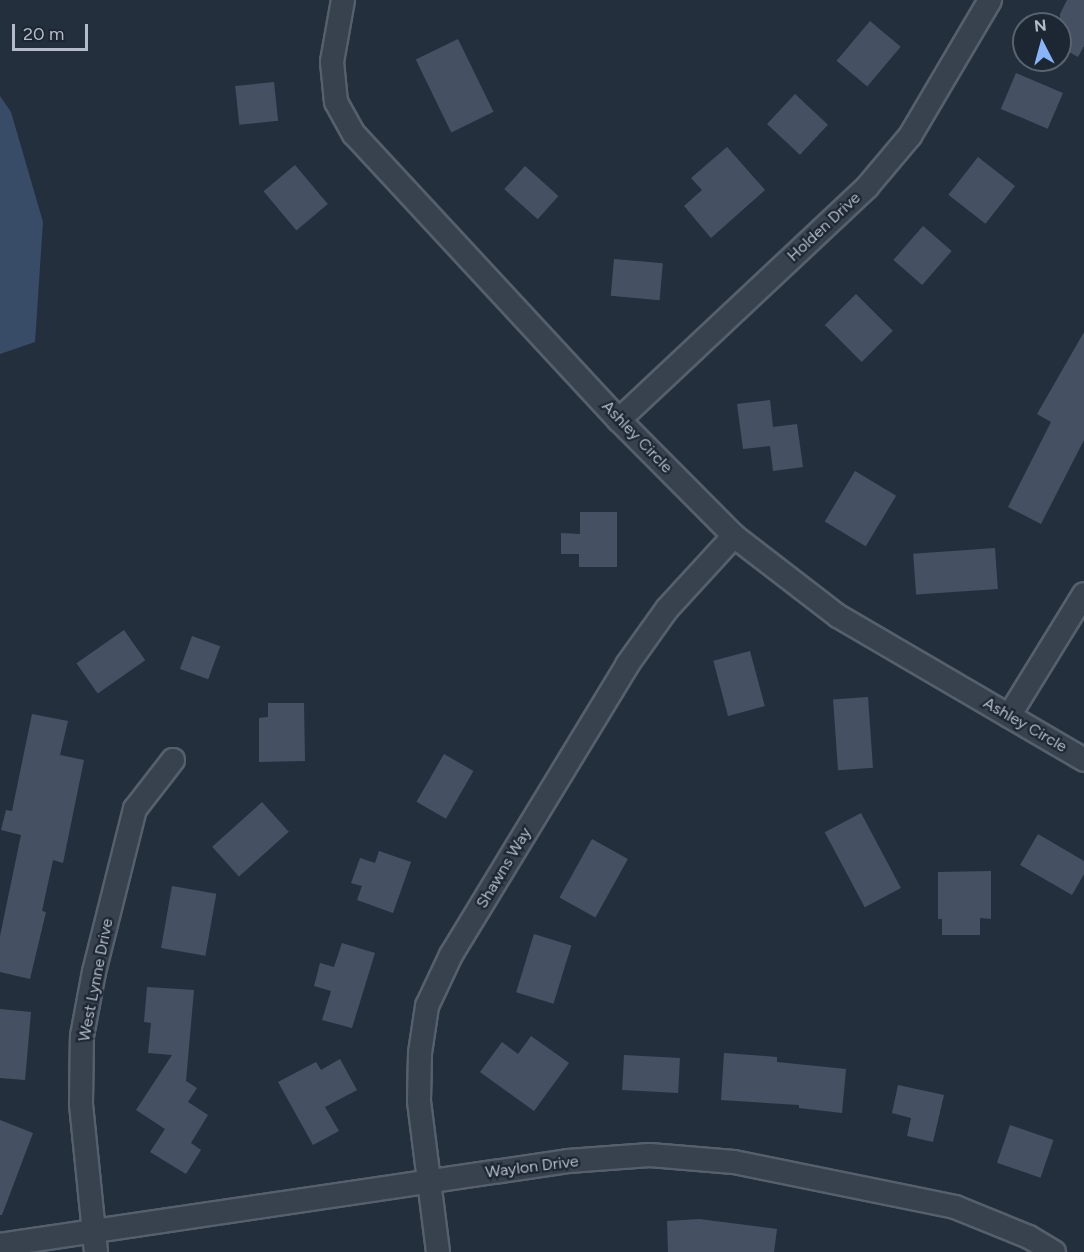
<!DOCTYPE html>
<html>
<head>
<meta charset="utf-8">
<style>
  body { margin:0 }
  #map { position:relative; width:1084px; height:1252px; overflow:hidden; background:#242f3e; font-family:Figtree,sans-serif }
  div>[style] { position:absolute }
  [style*='--x'] { left:calc(var(--x)*1px); top:calc(var(--y)*1px); width:calc(var(--w)*1px); rotate:calc(var(--a)*1deg) }
  .water>* { inset:0; background:#394c67 }
  .building>* { inset:0; background:#455162; transform-origin:0 0 }
  .roads { filter:drop-shadow(2px 0 #565f6c) drop-shadow(-2px 0 #565f6c) drop-shadow(0 2px #565f6c) drop-shadow(0 -2px #565f6c) }
  .street>* { height:22px; margin:-11px; padding:0 11px; transform-origin:11px; border-radius:11px; background:#38414e }
  span { translate:-50% -50%; white-space:nowrap; text-align:center; line-height:1.15; -webkit-text-stroke:4.5px #1d2633; paint-order:stroke }
  .street-label { font-size:16px; color:#b4bcc9 }
  .north { position:absolute; left:1012px; top:12px; width:60px; height:60px; box-sizing:border-box; background:#1d2633; border:2px solid #59626f; border-radius:50%; rotate:354deg; font-size:16px; font-weight:700; line-height:24px; text-align:center; color:#b4bcc9 }
  .north::after { content:''; display:block; margin:auto; width:21px; height:27px; background:#8ab4f8; clip-path:polygon(50% 0,100% 100%,50% 72%,0 100%) }
  .scale { position:absolute; left:12px; top:24px; width:76px; height:27px; box-sizing:border-box; border:3px solid #b4bcc9; border-top:0; padding-left:8px; font-size:18px; line-height:21px; white-space:nowrap; color:#b4bcc9; -webkit-text-stroke:4px #1d2633; paint-order:stroke }
</style>
</head>
<body>
<div id="map">
  <div class="water">
    <i style="clip-path:polygon(0 96px,11px 112px,43px 222px,35px 342px,0 354px)"></i>
  </div>
  <div class="building">
    <i style="clip-path:polygon(1067px 0,1084px 0,1084px 46px,1078px 57px,1060px 47px,1060px 14px)"></i>
    <i style="left:870px;top:21px;width:40px;height:52px;rotate:40deg"></i>
    <i style="left:458px;top:39px;width:81px;height:47px;rotate:64deg"></i>
    <i style="left:1016px;top:73px;width:51px;height:39px;rotate:23deg"></i>
    <i style="left:274px;top:82px;width:39px;height:39px;rotate:84deg"></i>
    <i style="left:795px;top:94px;width:45px;height:41px;rotate:43deg"></i>
    <i style="clip-path:polygon(727px 147px,765px 190px,711px 238px,684px 206px,702px 190px,691px 178px)"></i>
    <i style="left:978px;top:157px;width:47px;height:48px;rotate:38deg"></i>
    <i style="left:295px;top:165px;width:51px;height:41px;rotate:50deg"></i>
    <i style="left:525px;top:166px;width:45px;height:31px;rotate:42deg"></i>
    <i style="left:923px;top:226px;width:38px;height:45px;rotate:41deg"></i>
    <i style="left:614px;top:259px;width:49px;height:37px;rotate:5deg"></i>
    <i style="left:856px;top:294px;width:52px;height:44px;rotate:45deg"></i>
    <i style="clip-path:polygon(1084px 332px,1084px 440px,1041px 524px,1008px 507px,1051px 422px,1037px 414px)"></i>
    <i style="clip-path:polygon(770px 400px,773px 427px,797px 424px,803px 467px,773px 471px,770px 446px,743px 449px,737px 404px)"></i>
    <i style="left:855px;top:471px;width:48px;height:59px;rotate:31deg"></i>
    <i style="clip-path:polygon(580px 512px,617px 512px,617px 567px,579px 567px,579px 554px,561px 554px,561px 533px,580px 534px)"></i>
    <i style="left:995px;top:548px;width:41px;height:82px;rotate:86deg"></i>
    <i style="left:124px;top:630px;width:37px;height:58px;rotate:55deg"></i>
    <i style="left:192px;top:636px;width:30px;height:35px;rotate:20deg"></i>
    <i style="left:750px;top:651px;width:57px;height:38px;rotate:75deg"></i>
    <i style="left:868px;top:697px;width:71px;height:35px;rotate:86deg"></i>
    <i style="clip-path:polygon(268px 703px,304px 703px,305px 761px,259px 762px,259px 718px,268px 717px)"></i>
    <i style="clip-path:polygon(32px 714px,68px 721px,60px 755px,84px 760px,63px 863px,53px 860px,42px 911px,46px 912px,30px 979px,0 972px,0 936px,21px 835px,1px 830px,6px 810px,12px 811px)"></i>
    <i style="left:444px;top:754px;width:34px;height:55px;rotate:30deg"></i>
    <i style="left:262px;top:802px;width:40px;height:67px;rotate:48deg"></i>
    <i style="left:861px;top:813px;width:85px;height:41px;rotate:62deg"></i>
    <i style="clip-path:polygon(1038px 834px,1084px 861px,1084px 874px,1072px 895px,1020px 865px)"></i>
    <i style="left:592px;top:839px;width:41px;height:67px;rotate:29deg"></i>
    <i style="clip-path:polygon(379px 851px,411px 862px,393px 913px,357px 900px,362px 886px,351px 883px,360px 858px,375px 863px)"></i>
    <i style="clip-path:polygon(991px 871px,991px 919px,980px 918px,980px 935px,942px 935px,942px 919px,938px 919px,938px 872px)"></i>
    <i style="left:172px;top:886px;width:45px;height:63px;rotate:10deg"></i>
    <i style="left:534px;top:934px;width:39px;height:61px;rotate:17deg"></i>
    <i style="clip-path:polygon(342px 943px,375px 953px,352px 1028px,322px 1020px,331px 991px,314px 986px,320px 963px,334px 967px)"></i>
    <i style="clip-path:polygon(147px 987px,194px 990px,186px 1081px,197px 1088px,188px 1102px,208px 1115px,191px 1143px,201px 1150px,186px 1174px,150px 1152px,165px 1129px,136px 1110px,172px 1055px,148px 1053px,151px 1023px,144px 1022px)"></i>
    <i style="clip-path:polygon(0 1009px,31px 1012px,25px 1080px,0 1078px)"></i>
    <i style="clip-path:polygon(531px 1036px,569px 1063px,534px 1111px,480px 1072px,502px 1042px,518px 1054px)"></i>
    <i style="clip-path:polygon(724px 1053px,777px 1057px,777px 1062px,846px 1069px,842px 1113px,799px 1108px,799px 1105px,721px 1100px)"></i>
    <i style="left:624px;top:1055px;width:56px;height:35px;rotate:3deg"></i>
    <i style="clip-path:polygon(340px 1059px,357px 1090px,325px 1107px,339px 1131px,313px 1145px,278px 1082px,316px 1062px,321px 1070px)"></i>
    <i style="clip-path:polygon(898px 1085px,944px 1095px,933px 1142px,907px 1136px,911px 1118px,892px 1113px)"></i>
    <i style="clip-path:polygon(0 1120px,33px 1133px,2px 1215px,0 1215px)"></i>
    <i style="left:1010px;top:1125px;width:46px;height:40px;rotate:19deg"></i>
    <i style="clip-path:polygon(699px 1219px,777px 1229px,774px 1252px,668px 1252px,667px 1221px)"></i>
  </div>
  <div class="roads">
    <div class="street">
      <i style="--x:343;--y:0;--w:63;--a:100.1"></i>
      <i style="--x:332;--y:62;--w:40;--a:84.3"></i>
      <i style="--x:336;--y:102;--w:37;--a:61"></i>
      <i style="--x:354;--y:134;--w:390;--a:47.2"></i>
      <i style="--x:619;--y:420;--w:163;--a:45.2"></i>
      <i style="--x:734;--y:536;--w:131;--a:37.6"></i>
      <i style="--x:838;--y:616;--w:285;--a:30.3"></i>
      <i style="--x:619;--y:420;--w:340;--a:-43.2"></i>
      <i style="--x:867;--y:187;--w:67;--a:-49.9"></i>
      <i style="--x:910;--y:136;--w:158;--a:-59.5"></i>
      <i style="--x:1009;--y:716;--w:143;--a:-58.4"></i>
      <i style="--x:0;--y:1245;--w:574;--a:-8.41"></i>
      <i style="--x:568;--y:1161;--w:82;--a:-4.2"></i>
      <i style="--x:650;--y:1155;--w:84;--a:4.8"></i>
      <i style="--x:734;--y:1162;--w:226;--a:11.5"></i>
      <i style="--x:955;--y:1207;--w:80;--a:22.1"></i>
      <i style="--x:1029;--y:1237;--w:29;--a:31"></i>
      <i style="--x:96;--y:1252;--w:149;--a:-95.8"></i>
      <i style="--x:81;--y:1104;--w:68;--a:-89.2"></i>
      <i style="--x:82;--y:1036;--w:65;--a:-79.4"></i>
      <i style="--x:94;--y:972;--w:168;--a:-75.9"></i>
      <i style="--x:135;--y:809;--w:62;--a:-52.2"></i>
      <i style="--x:438;--y:1252;--w:152;--a:-97.2"></i>
      <i style="--x:419;--y:1101;--w:48;--a:-88.8"></i>
      <i style="--x:420;--y:1053;--w:48;--a:-81.5"></i>
      <i style="--x:427;--y:1006;--w:56;--a:-64.8"></i>
      <i style="--x:451;--y:955;--w:339;--a:-58.7"></i>
      <i style="--x:627;--y:665;--w:69;--a:-54.5"></i>
      <i style="--x:667;--y:609;--w:99;--a:-47.5"></i>
    </div>
  </div>
  <div class="street-label">
    <span style="left:824px;top:227px;rotate:-43deg">Holden Drive</span>
    <span style="left:637px;top:437px;rotate:46deg">Ashley Circle</span>
    <span style="left:1025px;top:725px;rotate:30deg">Ashley Circle</span>
    <span style="left:504px;top:868px;rotate:-59deg">Shawns Way</span>
    <span style="left:96px;top:980px;rotate:-79deg">West Lynne Drive</span>
    <span style="left:532px;top:1167px;rotate:-7deg">Waylon Drive</span>
  </div>
  <div class="north">N</div>
  <div class="scale">20 m</div>
</div>
</body>
</html>
